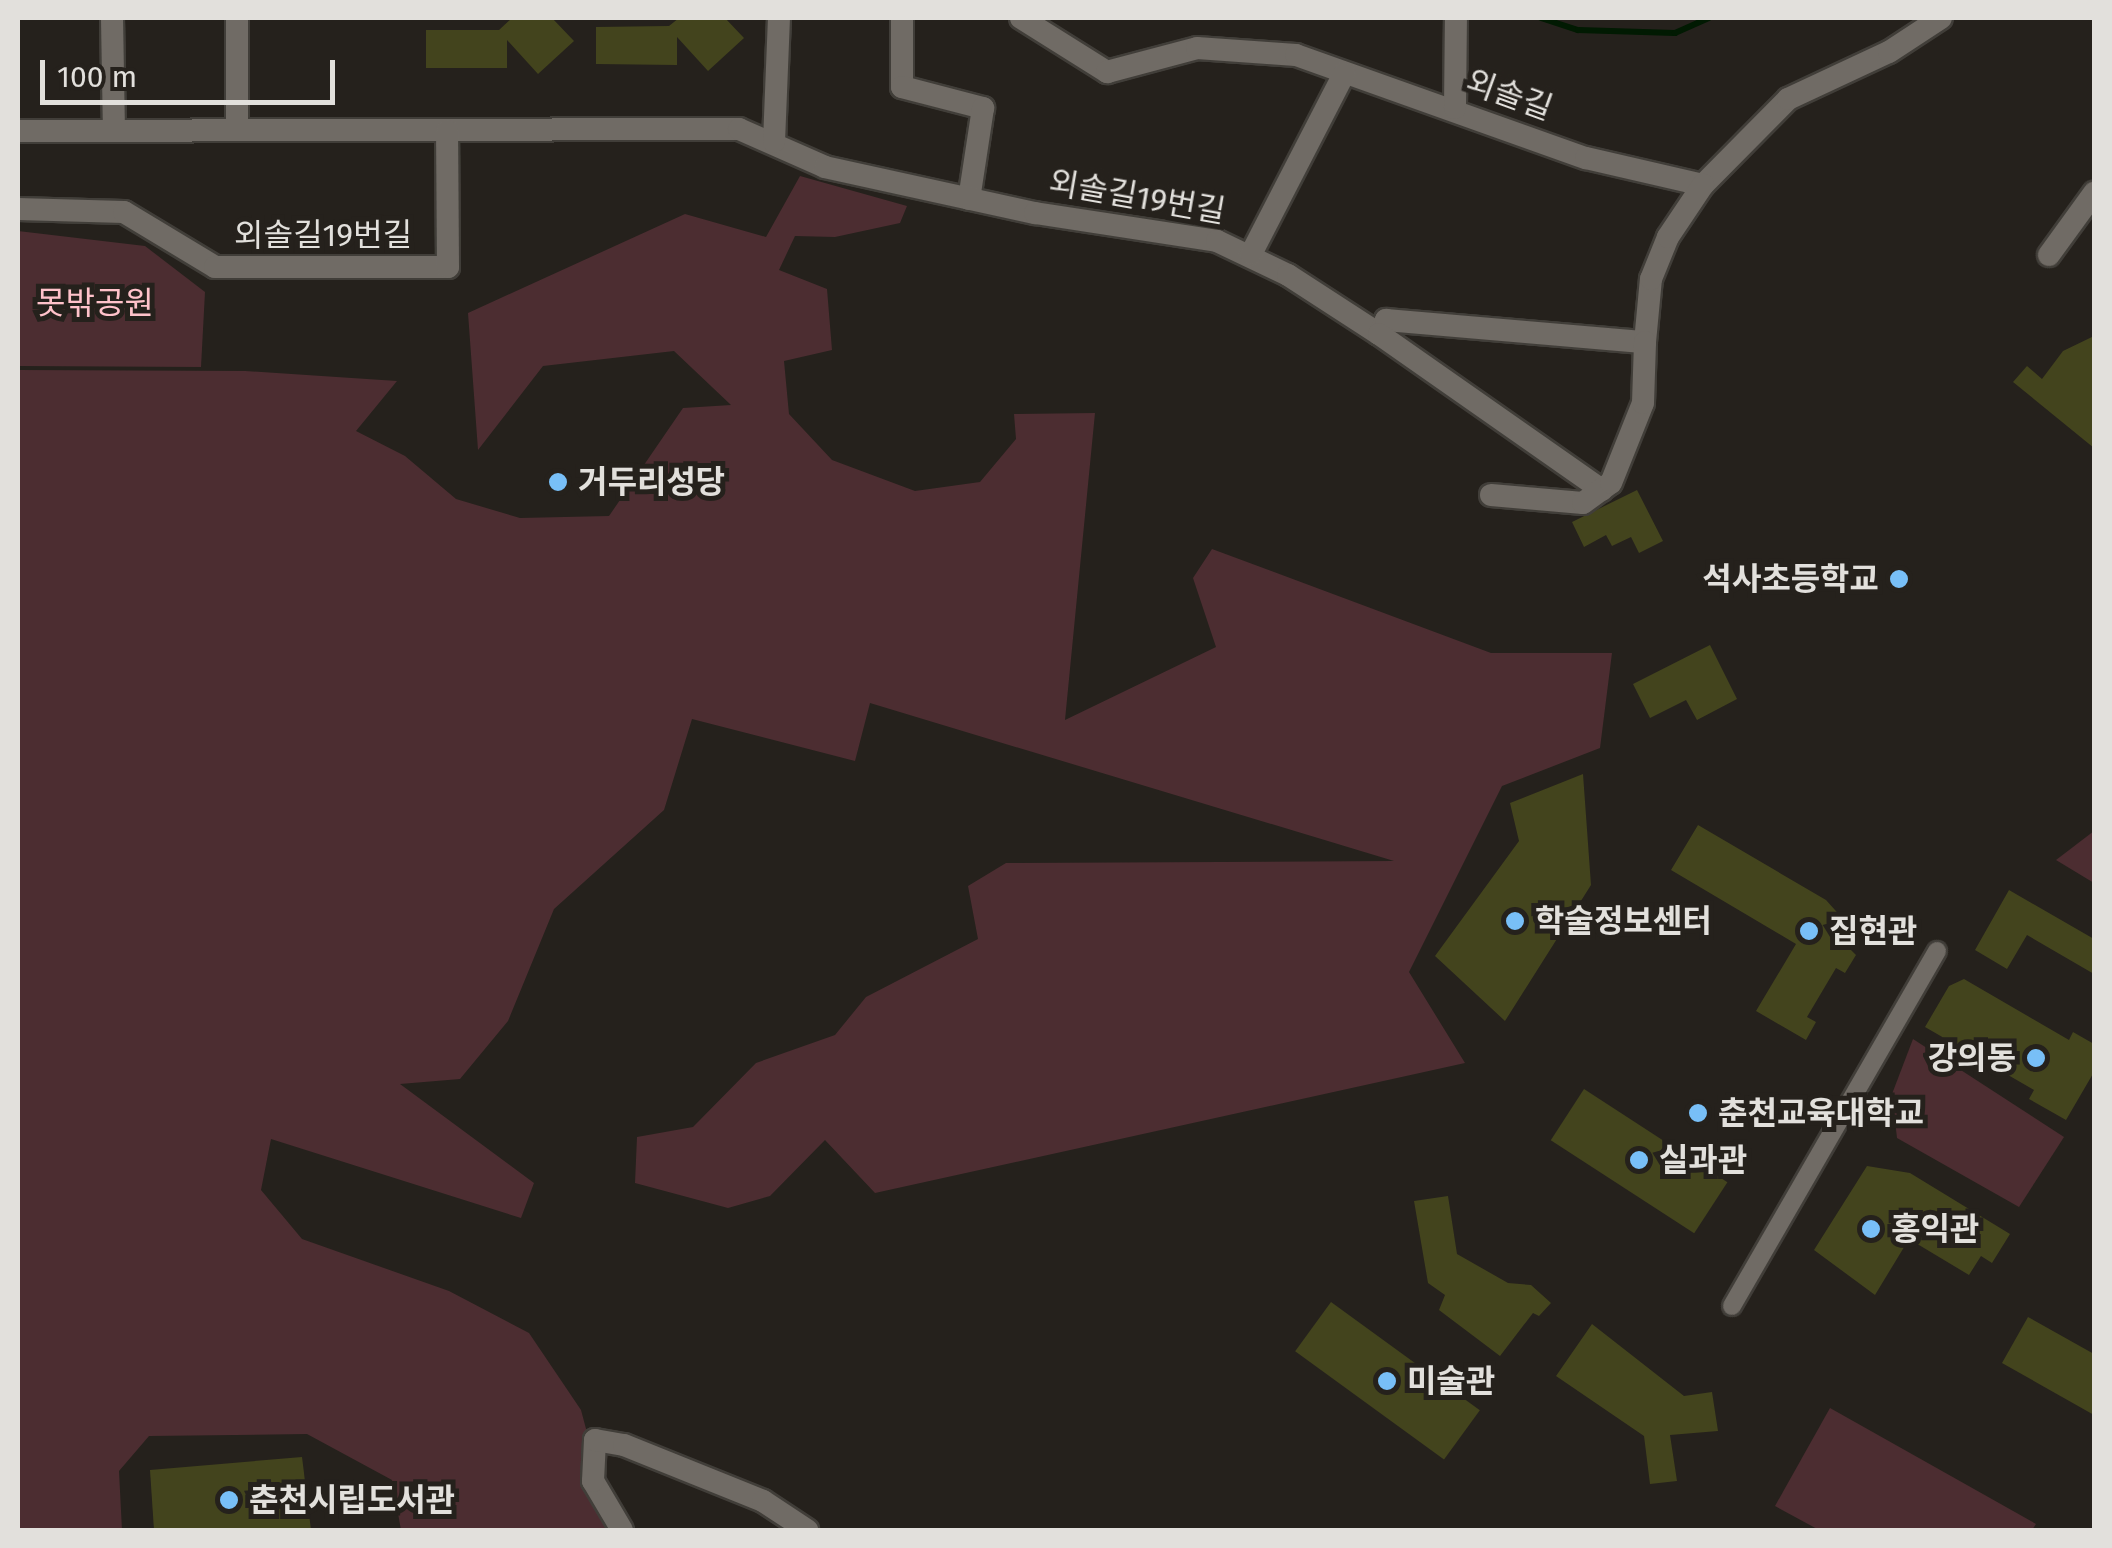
<!DOCTYPE html>
<html>
<head>
<meta charset="utf-8">
<style>
  body { margin:0 }
  #map { position:relative; width:2112px; height:1548px; overflow:hidden; background:#25211c; font-family:"Fira Sans","Noto Sans KR",sans-serif }
  div>[style] { position:absolute }
  [style*='--x'] { left:calc(var(--x)*1px); top:calc(var(--y)*1px); width:calc(var(--w)*1px); rotate:calc(var(--a)*1deg) }
  .green>* { inset:0; background:#4c2d31 }
  .stream>* { height:6px; margin:-3px; padding:0 3px; transform-origin:3px; border-radius:3px; background:#011a02 }
  .building>* { inset:0; background:#43441d; transform-origin:0 0 }
  .roads { filter:drop-shadow(2px 0 #413e39) drop-shadow(-2px 0 #413e39) drop-shadow(0 2px #413e39) drop-shadow(0 -2px #413e39) }
  .pedestrian>* { height:18px; margin:-9px; padding:0 9px; transform-origin:9px; border-radius:9px; background:#706b65 }
  .minor>* { height:22px; margin:-11px; padding:0 11px; transform-origin:11px; border-radius:11px; background:#706b65 }
  .dots>* { width:28px; height:28px; translate:-50% -50%; box-sizing:border-box; border:5px solid #25211c; border-radius:50% }
  span { translate:-50% -50%; white-space:nowrap; text-align:center; line-height:1.15; -webkit-text-stroke:10px #25211c; paint-order:stroke }
  .street-label { font-size:32px; color:#e2e0dc }
  .park-label { font-size:32px; color:#ffc2ca }
  .poi-label { font-size:32px; color:#e2e0dc; font-weight:700 }
  .left { translate:0 -50%; text-align:left }
  .right { translate:-100% -50%; text-align:right }
  .frame { position:absolute; inset:0; border:20px solid #e2e0dc; pointer-events:none }
  .scale { position:absolute; left:40px; top:60px; width:295px; height:45px; box-sizing:border-box; border:5px solid #e2e0dc; border-top:0; padding-left:12px; font-size:30px; line-height:35px; white-space:nowrap; color:#e2e0dc; -webkit-text-stroke:8px #25211c; paint-order:stroke }
</style>
</head>
<body>
<div id="map">
  <div class="green">
    <i style="clip-path:polygon(800px 176px,907px 206px,900px 223px,835px 237px,795px 236px,779px 270px,827px 289px,832px 350px,784px 361px,789px 414px,832px 460px,915px 491px,980px 482px,1016px 439px,1014px 414px,1095px 413px,1065px 720px,1216px 647px,1193px 578px,1212px 549px,1491px 653px,1612px 653px,1600px 748px,1502px 786px,1409px 972px,1465px 1063px,875px 1193px,825px 1140px,770px 1196px,728px 1208px,635px 1183px,637px 1137px,693px 1127px,756px 1063px,835px 1035px,866px 997px,978px 939px,968px 886px,1006px 863px,1394px 861px,870px 703px,855px 761px,692px 719px,664px 810px,554px 909px,508px 1021px,460px 1079px,400px 1084px,534px 1183px,521px 1218px,271px 1139px,261px 1190px,302px 1239px,449px 1291px,529px 1333px,581px 1410px,613px 1530px,401px 1530px,392px 1480px,307px 1434px,149px 1436px,119px 1471px,122px 1530px,18px 1530px,18px 370px,245px 371px,397px 381px,356px 431px,405px 456px,456px 499px,520px 518px,609px 516px,683px 408px,731px 405px,674px 351px,543px 366px,478px 450px,468px 313px,685px 214px,766px 237px)"></i>
    <i style="clip-path:polygon(18px 231px,145px 246px,205px 292px,201px 367px,18px 366px)"></i>
    <i style="clip-path:polygon(2094px 831px,2094px 883px,2056px 860px)"></i>
    <i style="clip-path:polygon(1913px 1039px,2064px 1137px,2019px 1207px,1897px 1138px,1892px 1094px)"></i>
    <i style="clip-path:polygon(1830px 1408px,2036px 1524px,2032px 1530px,1819px 1530px,1775px 1506px)"></i>
  </div>
  <div class="stream">
    <i style="--x:1541;--y:18;--w:39;--a:18"></i>
    <i style="--x:1578;--y:30;--w:97;--a:1.8"></i>
    <i style="--x:1675;--y:33;--w:37;--a:-24"></i>
  </div>
  <div class="building">
    <i style="clip-path:polygon(512px 18px,552px 18px,574px 41px,538px 74px,507px 40px,507px 68px,426px 68px,426px 30px,499px 30px)"></i>
    <i style="clip-path:polygon(679px 18px,725px 18px,744px 38px,708px 71px,677px 37px,677px 65px,596px 64px,596px 27px,669px 26px)"></i>
    <i style="clip-path:polygon(2094px 336px,2094px 448px,2013px 382px,2027px 366px,2042px 379px,2063px 351px)"></i>
    <i style="clip-path:polygon(1637px 490px,1663px 541px,1639px 553px,1631px 537px,1612px 546px,1606px 535px,1584px 547px,1572px 522px)"></i>
    <i style="clip-path:polygon(1710px 645px,1737px 699px,1697px 720px,1686px 700px,1650px 718px,1633px 684px)"></i>
    <i style="clip-path:polygon(1583px 774px,1591px 885px,1505px 1021px,1435px 956px,1519px 841px,1510px 803px)"></i>
    <i style="clip-path:polygon(1698px 825px,1826px 900px,1844px 920px,1844px 943px,1856px 955px,1845px 973px,1836px 968px,1807px 1017px,1816px 1022px,1806px 1040px,1756px 1011px,1796px 944px,1671px 870px)"></i>
    <i style="clip-path:polygon(2009px 890px,2094px 939px,2094px 974px,2027px 935px,2007px 969px,1975px 950px)"></i>
    <i style="clip-path:polygon(1964px 979px,2069px 1040px,2073px 1032px,2094px 1044px,2094px 1072px,2066px 1120px,2029px 1099px,2034px 1090px,1925px 1027px,1949px 986px)"></i>
    <i style="left:1584px;top:1089px;width:171px;height:61px;rotate:33deg"></i>
    <i style="clip-path:polygon(1867px 1166px,1910px 1173px,2010px 1234px,1992px 1263px,1981px 1256px,1969px 1275px,1909px 1239px,1875px 1295px,1814px 1250px)"></i>
    <i style="clip-path:polygon(1448px 1196px,1457px 1254px,1508px 1283px,1531px 1285px,1551px 1303px,1539px 1316px,1533px 1313px,1500px 1356px,1439px 1310px,1445px 1295px,1428px 1283px,1414px 1201px)"></i>
    <i style="left:1331px;top:1302px;width:184px;height:61px;rotate:36deg"></i>
    <i style="clip-path:polygon(2028px 1317px,2094px 1354px,2094px 1415px,2002px 1363px)"></i>
    <i style="clip-path:polygon(1592px 1324px,1684px 1396px,1712px 1392px,1718px 1431px,1670px 1435px,1677px 1481px,1650px 1484px,1644px 1436px,1556px 1376px)"></i>
    <i style="clip-path:polygon(302px 1457px,311px 1530px,154px 1530px,150px 1470px)"></i>
  </div>
  <div class="roads">
    <div class="pedestrian">
      <i style="--x:1732;--y:1306;--w:410;--a:-60"></i>
    </div>
    <div class="minor">
      <i style="--x:112;--y:18;--w:112;--a:89"></i>
      <i style="--x:237;--y:18;--w:111;--a:90"></i>
      <i style="--x:902;--y:18;--w:69;--a:90"></i>
      <i style="--x:902;--y:87;--w:84;--a:14.5"></i>
      <i style="--x:983;--y:108;--w:92;--a:98.7"></i>
      <i style="--x:1021;--y:18;--w:102;--a:32.1"></i>
      <i style="--x:1107;--y:72;--w:93;--a:-14.9"></i>
      <i style="--x:1197;--y:48;--w:99;--a:4"></i>
      <i style="--x:1296;--y:55;--w:308;--a:19.6"></i>
      <i style="--x:1586;--y:158;--w:120;--a:13"></i>
      <i style="--x:1703;--y:185;--w:121;--a:-45.3"></i>
      <i style="--x:1788;--y:99;--w:111;--a:-25"></i>
      <i style="--x:1889;--y:52;--w:62;--a:-33.2"></i>
      <i style="--x:1455;--y:108;--w:90;--a:-89.4"></i>
      <i style="--x:18;--y:131;--w:721;--a:-0.16"></i>
      <i style="--x:739;--y:129;--w:94;--a:23.8"></i>
      <i style="--x:825;--y:167;--w:215;--a:12.4"></i>
      <i style="--x:1035;--y:213;--w:184;--a:8.7"></i>
      <i style="--x:1217;--y:241;--w:79;--a:25.6"></i>
      <i style="--x:1288;--y:275;--w:108;--a:33"></i>
      <i style="--x:1379;--y:334;--w:16;--a:-63"></i>
      <i style="--x:1386;--y:320;--w:260;--a:4.9"></i>
      <i style="--x:1645;--y:342;--w:63;--a:-84.6"></i>
      <i style="--x:1651;--y:279;--w:45;--a:-68"></i>
      <i style="--x:1668;--y:237;--w:63;--a:-56.1"></i>
      <i style="--x:774;--y:142;--w:124;--a:-87.7"></i>
      <i style="--x:18;--y:209;--w:106;--a:1.6"></i>
      <i style="--x:124;--y:212;--w:106;--a:31.1"></i>
      <i style="--x:215;--y:267;--w:233;--a:0"></i>
      <i style="--x:448;--y:267;--w:136;--a:-90.4"></i>
      <i style="--x:1251;--y:254;--w:203;--a:-62.7"></i>
      <i style="--x:2049;--y:255;--w:77;--a:-54"></i>
      <i style="--x:1379;--y:334;--w:272;--a:35"></i>
      <i style="--x:1491;--y:495;--w:92;--a:5"></i>
      <i style="--x:1583;--y:503;--w:34;--a:-36"></i>
      <i style="--x:1611;--y:483;--w:86;--a:-68.2"></i>
      <i style="--x:1643;--y:403;--w:61;--a:-88.1"></i>
      <i style="--x:622;--y:1530;--w:57;--a:-120.6"></i>
      <i style="--x:593;--y:1481;--w:41;--a:-87.2"></i>
      <i style="--x:595;--y:1440;--w:29;--a:10"></i>
      <i style="--x:624;--y:1445;--w:150;--a:21.9"></i>
      <i style="--x:763;--y:1501;--w:53;--a:33.4"></i>
    </div>
  </div>
  <div class="dots">
    <i style="left:558px;top:482px;background:#78bff7"></i>
    <i style="left:1899px;top:579px;background:#78bff7"></i>
    <i style="left:1515px;top:921px;background:#78bff7"></i>
    <i style="left:1809px;top:931px;background:#78bff7"></i>
    <i style="left:2036px;top:1058px;background:#78bff7"></i>
    <i style="left:1698px;top:1113px;background:#78bff7"></i>
    <i style="left:1639px;top:1160px;background:#78bff7"></i>
    <i style="left:1871px;top:1229px;background:#78bff7"></i>
    <i style="left:1387px;top:1381px;background:#78bff7"></i>
    <i style="left:229px;top:1500px;background:#78bff7"></i>
  </div>
  <div class="street-label">
    <span style="left:1509px;top:95px;rotate:20deg">외솔길</span>
    <span style="left:1137px;top:197px;rotate:10deg">외솔길19번길</span>
    <span style="left:323px;top:235px">외솔길19번길</span>
  </div>
  <div class="park-label">
    <span style="left:95px;top:303px">못밖공원</span>
  </div>
  <div class="poi-label">
    <span class="left" style="left:578px;top:482px">거두리성당</span>
    <span class="right" style="left:1879px;top:579px">석사초등학교</span>
    <span class="left" style="left:1535px;top:921px">학술정보센터</span>
    <span class="left" style="left:1829px;top:931px">집현관</span>
    <span class="right" style="left:2016px;top:1058px">강의동</span>
    <span class="left" style="left:1718px;top:1113px">춘천교육대학교</span>
    <span class="left" style="left:1659px;top:1160px">실과관</span>
    <span class="left" style="left:1891px;top:1229px">홍익관</span>
    <span class="left" style="left:1407px;top:1381px">미술관</span>
    <span class="left" style="left:249px;top:1500px">춘천시립도서관</span>
  </div>
  <div class="frame"></div>
  <div class="scale">100 m</div>
</div>
</body>
</html>
